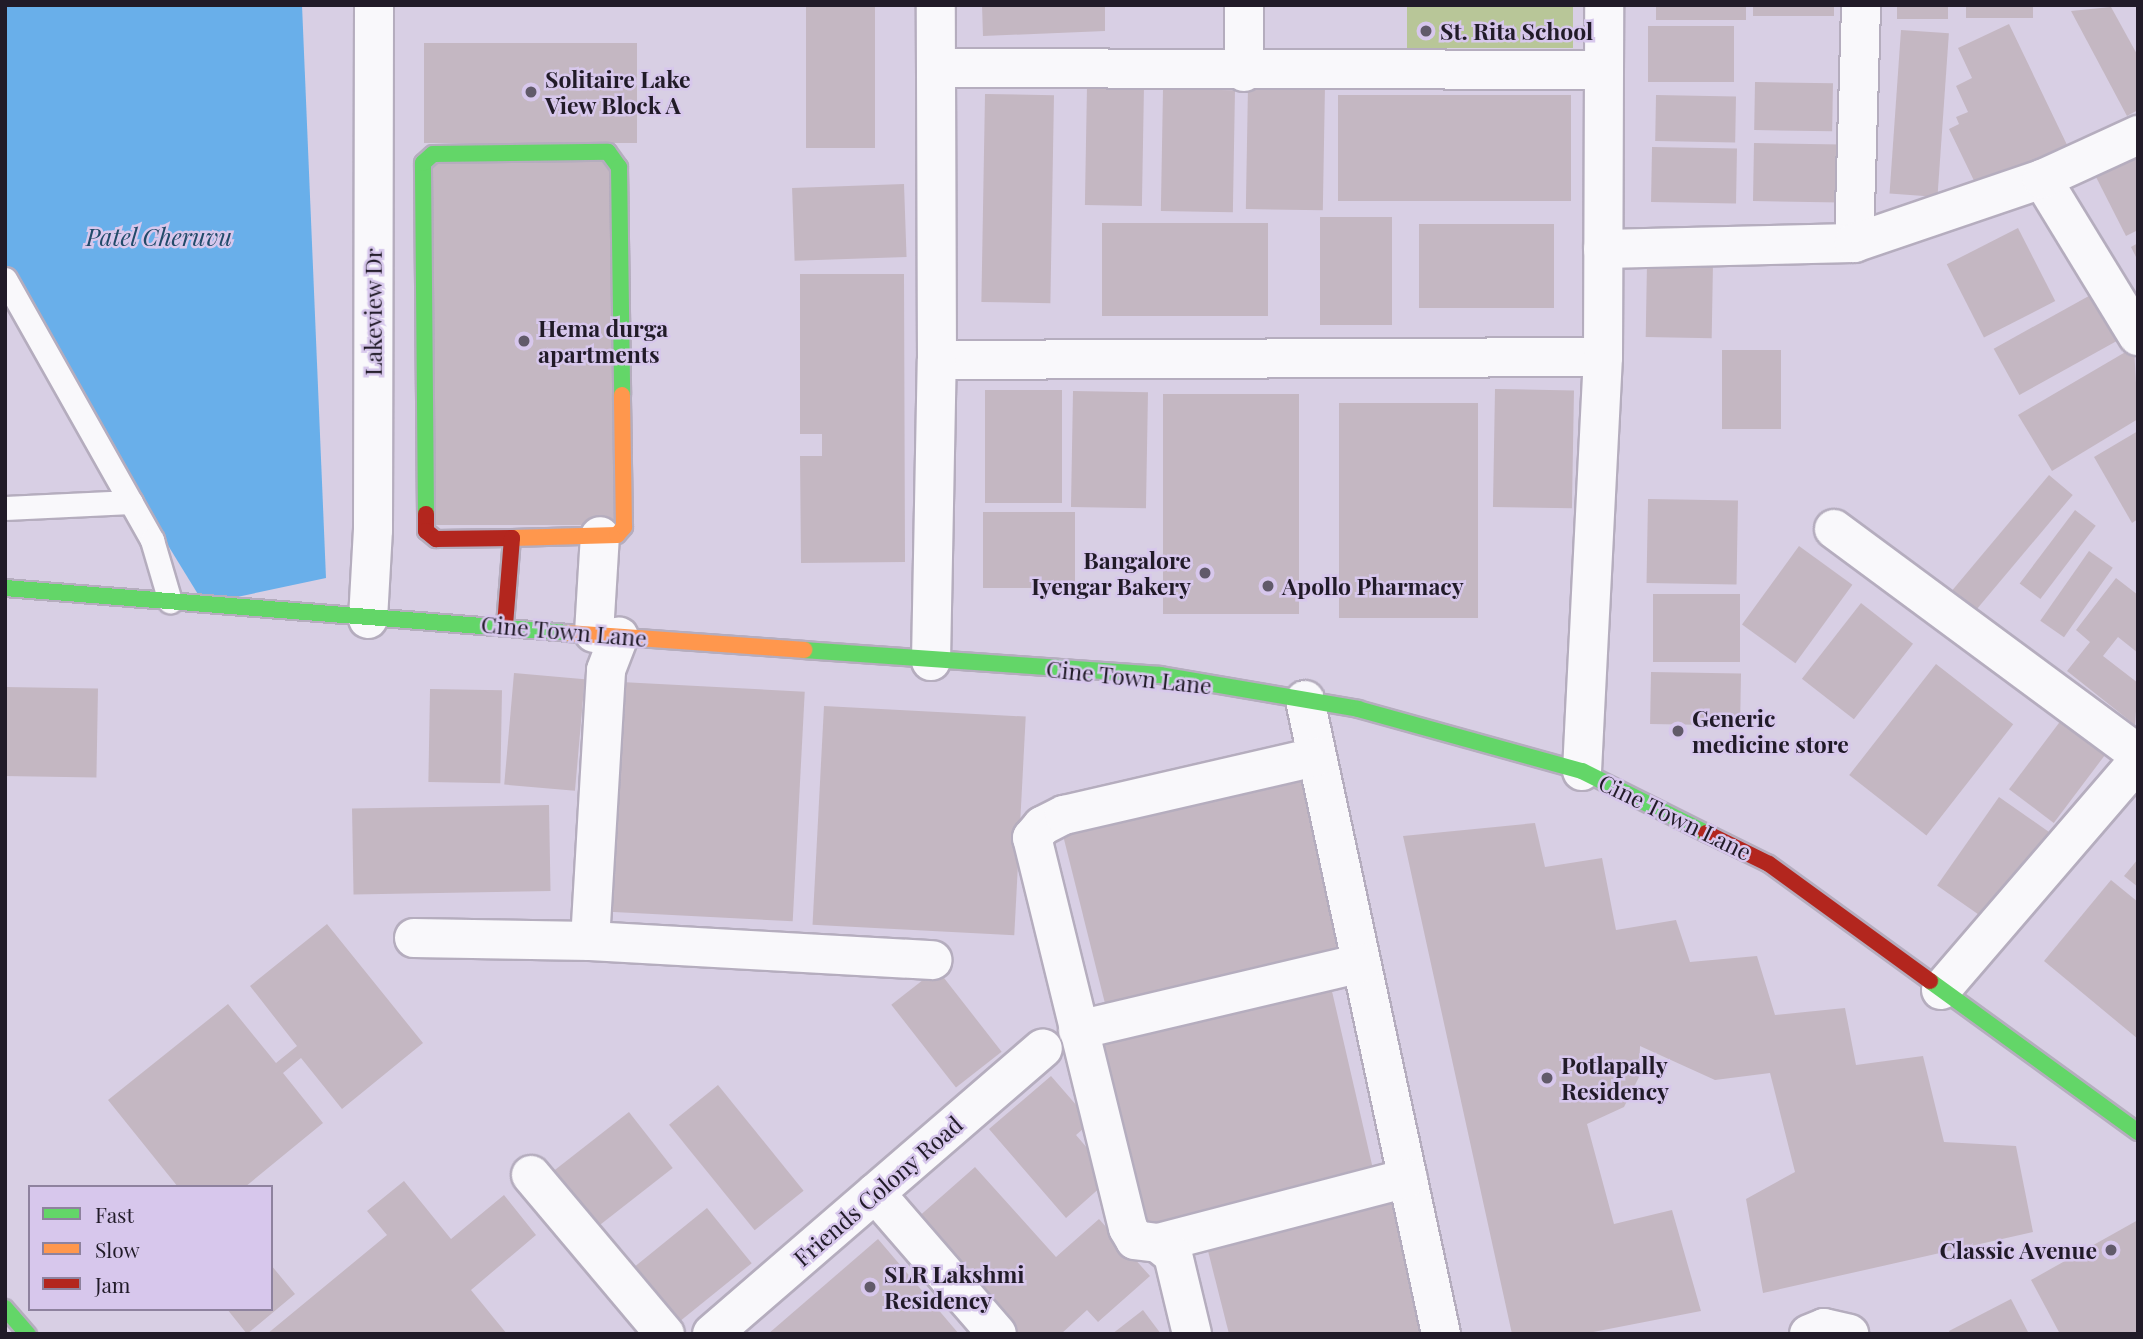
<!DOCTYPE html>
<html>
<head>
<meta charset="utf-8">
<style>
  body { margin:0 }
  #map { position:relative; width:2143px; height:1339px; overflow:hidden; background:#d8cfe4; font-family:"Playfair Display",serif }
  div>[style] { position:absolute }
  [style*='--x'] { left:calc(var(--x)*1px); top:calc(var(--y)*1px); width:calc(var(--w)*1px); rotate:calc(var(--a)*1deg) }
  .green>* { inset:0; background:#b8c698; transform-origin:0 0 }
  .water>* { inset:0; background:#69afea }
  .building>* { inset:0; background:#c4b7c2; transform-origin:0 0 }
  .roads { filter:drop-shadow(2px 0 #b5adbe) drop-shadow(-2px 0 #b5adbe) drop-shadow(0 2px #b5adbe) drop-shadow(0 -2px #b5adbe) }
  .lane>* { height:23px; margin:-11.5px; padding:0 11.5px; transform-origin:11.5px; border-radius:11.5px; background:#f9f8fb }
  .street>* { height:38px; margin:-19px; padding:0 19px; transform-origin:19px; border-radius:19px; background:#f9f8fb }
  .fast>* { height:16px; margin:-8px; padding:0 8px; transform-origin:8px; border-radius:8px; background:#63d668 }
  .slow>* { height:16px; margin:-8px; padding:0 8px; transform-origin:8px; border-radius:8px; background:#ff974d }
  .jam>* { height:16px; margin:-8px; padding:0 8px; transform-origin:8px; border-radius:8px; background:#b3261e }
  .dots>* { width:19px; height:19px; translate:-50% -50%; box-sizing:border-box; border:4px solid #d7c7ec; border-radius:50% }
  span { translate:-50% -50%; white-space:nowrap; text-align:center; line-height:1.15; -webkit-text-stroke:5px #d7c7ec; paint-order:stroke }
  .poi-label { font-size:23px; color:#211b28; font-weight:700 }
  .left { translate:0 -50%; text-align:left }
  .right { translate:-100% -50%; text-align:right }
  .street-label { font-size:23px; color:#211b28 }
  .water-label { font-size:24px; color:#214a69; font-style:italic }
  .frame { position:absolute; inset:0; border:7px solid #211b28; pointer-events:none }
  .legend { position:absolute; left:28px; top:1185px; width:245px; height:126px; box-sizing:border-box; background:#d7c7ec; border:2px solid #8e829e; margin:0; padding:9px 12px; list-style:none; font-size:21px; color:#211b28 }
  .legend li { display:flex; align-items:center; gap:14px; height:35px }
  .legend b { width:35px; border:2px solid #8e829e }
</style>
</head>
<body>
<div id="map">
  <div class="green">
    <i style="left:1407px;top:5px;width:166px;height:43px"></i>
  </div>
  <div class="water">
    <i style="clip-path:polygon(5px 5px,302px 5px,326px 578px,204px 604px,5px 280px)"></i>
  </div>
  <div class="building">
    <i style="left:806px;top:5px;width:69px;height:143px"></i>
    <i style="clip-path:polygon(982px 5px,1105px 5px,1105px 31px,983px 36px)"></i>
    <i style="left:1656px;top:5px;width:90px;height:15px"></i>
    <i style="left:1753px;top:5px;width:81px;height:11px"></i>
    <i style="left:1897px;top:5px;width:51px;height:14px"></i>
    <i style="left:1966px;top:5px;width:67px;height:13px"></i>
    <i style="clip-path:polygon(2111px 7px,2138px 56px,2138px 110px,2127px 116px,2071px 11px)"></i>
    <i style="clip-path:polygon(2009px 24px,2069px 149px,1979px 191px,1949px 129px,1959px 124px,1956px 117px,1968px 112px,1956px 86px,1972px 78px,1958px 48px)"></i>
    <i style="left:1648px;top:26px;width:86px;height:56px"></i>
    <i style="left:1901px;top:30px;width:48px;height:164px;rotate:4deg"></i>
    <i style="left:424px;top:43px;width:213px;height:100px"></i>
    <i style="left:1755px;top:82px;width:78px;height:48px;rotate:1deg"></i>
    <i style="left:1087px;top:85px;width:57px;height:120px;rotate:1deg"></i>
    <i style="left:1248px;top:85px;width:77px;height:124px;rotate:1deg"></i>
    <i style="left:1163px;top:89px;width:72px;height:122px;rotate:1deg"></i>
    <i style="left:985px;top:94px;width:69px;height:208px;rotate:1deg"></i>
    <i style="left:1338px;top:95px;width:233px;height:106px"></i>
    <i style="left:1656px;top:95px;width:80px;height:46px;rotate:1deg"></i>
    <i style="left:1754px;top:143px;width:88px;height:58px;rotate:1deg"></i>
    <i style="left:1652px;top:147px;width:85px;height:55px;rotate:1deg"></i>
    <i style="clip-path:polygon(2138px 156px,2138px 230px,2126px 236px,2096px 177px)"></i>
    <i style="left:429px;top:160px;width:187px;height:365px"></i>
    <i style="left:904px;top:184px;width:73px;height:112px;rotate:88deg"></i>
    <i style="left:1320px;top:217px;width:72px;height:108px"></i>
    <i style="left:1102px;top:223px;width:166px;height:93px"></i>
    <i style="left:1419px;top:224px;width:135px;height:84px"></i>
    <i style="left:2018px;top:228px;width:82px;height:80px;rotate:63deg"></i>
    <i style="clip-path:polygon(2138px 243px,2138px 261px,2131px 247px)"></i>
    <i style="left:1647px;top:262px;width:66px;height:75px;rotate:1deg"></i>
    <i style="clip-path:polygon(800px 274px,904px 274px,905px 562px,801px 563px,800px 456px,822px 456px,822px 434px,800px 434px)"></i>
    <i style="left:2096px;top:292px;width:53px;height:117px;rotate:61deg"></i>
    <i style="clip-path:polygon(2134px 347px,2138px 419px,2052px 471px,2018px 415px)"></i>
    <i style="left:1722px;top:350px;width:59px;height:79px"></i>
    <i style="left:1495px;top:389px;width:79px;height:118px;rotate:1deg"></i>
    <i style="left:985px;top:390px;width:77px;height:113px"></i>
    <i style="left:1073px;top:391px;width:75px;height:116px;rotate:1deg"></i>
    <i style="left:1163px;top:394px;width:136px;height:220px"></i>
    <i style="left:1339px;top:403px;width:139px;height:215px"></i>
    <i style="clip-path:polygon(2138px 431px,2138px 519px,2132px 523px,2094px 457px)"></i>
    <i style="left:2049px;top:475px;width:31px;height:168px;rotate:40deg"></i>
    <i style="left:1648px;top:499px;width:90px;height:84px;rotate:1deg"></i>
    <i style="left:2075px;top:510px;width:26px;height:92px;rotate:37deg"></i>
    <i style="left:983px;top:512px;width:92px;height:76px"></i>
    <i style="left:1799px;top:546px;width:66px;height:97px;rotate:36deg"></i>
    <i style="left:2089px;top:551px;width:29px;height:85px;rotate:35deg"></i>
    <i style="clip-path:polygon(2116px 578px,2138px 595px,2138px 653px,2118px 637px,2103px 656px,2138px 683px,2135px 725px,2067px 671px,2090px 642px,2076px 630px)"></i>
    <i style="left:1653px;top:594px;width:87px;height:68px"></i>
    <i style="left:1861px;top:603px;width:66px;height:96px;rotate:38deg"></i>
    <i style="left:1936px;top:664px;width:98px;height:141px;rotate:38deg"></i>
    <i style="left:1651px;top:672px;width:90px;height:52px;rotate:1deg"></i>
    <i style="left:514px;top:673px;width:71px;height:112px;rotate:5deg"></i>
    <i style="left:621px;top:682px;width:184px;height:230px;rotate:3deg"></i>
    <i style="left:5px;top:687px;width:93px;height:89px;rotate:1deg"></i>
    <i style="left:430px;top:689px;width:72px;height:93px;rotate:1deg"></i>
    <i style="left:824px;top:706px;width:202px;height:219px;rotate:3deg"></i>
    <i style="left:2065px;top:715px;width:56px;height:93px;rotate:37deg"></i>
    <i style="left:1300px;top:773px;width:184px;height:245px;rotate:76deg"></i>
    <i style="left:1999px;top:797px;width:68px;height:108px;rotate:35deg"></i>
    <i style="left:549px;top:805px;width:86px;height:197px;rotate:89deg"></i>
    <i style="clip-path:polygon(1535px 823px,1545px 867px,1602px 858px,1616px 930px,1676px 920px,1690px 962px,1757px 956px,1775px 1015px,1845px 1008px,1856px 1065px,1923px 1056px,1944px 1142px,2016px 1146px,2033px 1232px,1763px 1293px,1746px 1199px,1795px 1172px,1770px 1073px,1715px 1080px,1640px 1046px,1639px 1077px,1624px 1107px,1587px 1124px,1614px 1224px,1672px 1210px,1701px 1311px,1583px 1334px,1512px 1334px,1403px 836px)"></i>
    <i style="clip-path:polygon(2138px 859px,2138px 887px,2124px 876px)"></i>
    <i style="clip-path:polygon(2111px 880px,2138px 902px,2138px 1039px,2044px 961px)"></i>
    <i style="clip-path:polygon(327px 924px,423px 1043px,342px 1109px,301px 1058px,283px 1073px,323px 1123px,245px 1187px,178px 1187px,108px 1100px,228px 1004px,276px 1063px,297px 1046px,250px 986px)"></i>
    <i style="left:937px;top:969px;width:105px;height:58px;rotate:52deg"></i>
    <i style="left:1331px;top:987px;width:198px;height:245px;rotate:77deg"></i>
    <i style="clip-path:polygon(1051px 1076px,1091px 1122px,1076px 1135px,1112px 1177px,1066px 1218px,989px 1129px)"></i>
    <i style="left:718px;top:1085px;width:136px;height:63px;rotate:51deg"></i>
    <i style="left:629px;top:1112px;width:71px;height:99px;rotate:52deg"></i>
    <i style="clip-path:polygon(975px 1167px,1056px 1257px,1099px 1219px,1150px 1276px,1098px 1322px,1087px 1310px,1061px 1334px,1018px 1334px,916px 1219px)"></i>
    <i style="clip-path:polygon(404px 1181px,451px 1239px,504px 1195px,536px 1235px,471px 1290px,507px 1334px,267px 1334px,387px 1235px,367px 1211px)"></i>
    <i style="clip-path:polygon(1400px 1193px,1429px 1334px,1229px 1334px,1206px 1243px)"></i>
    <i style="left:707px;top:1208px;width:71px;height:92px;rotate:51deg"></i>
    <i style="clip-path:polygon(2138px 1220px,2138px 1334px,2060px 1334px,2031px 1280px)"></i>
    <i style="clip-path:polygon(878px 1239px,959px 1334px,768px 1334px)"></i>
    <i style="clip-path:polygon(271px 1265px,295px 1294px,247px 1334px,227px 1309px,271px 1309px)"></i>
    <i style="clip-path:polygon(2011px 1299px,2029px 1334px,1950px 1334px,1949px 1331px)"></i>
    <i style="clip-path:polygon(1143px 1310px,1161px 1334px,1112px 1334px)"></i>
  </div>
  <div class="roads">
    <div class="lane">
      <i style="--x:5;--y:279;--w:300;--a:60.6"></i>
      <i style="--x:152;--y:540;--w:64;--a:73.6"></i>
      <i style="--x:5;--y:508;--w:126;--a:-2.7"></i>
    </div>
    <div class="street">
      <i style="--x:1244;--y:5;--w:67;--a:90"></i>
      <i style="--x:937;--y:68;--w:667;--a:0.17"></i>
      <i style="--x:2042;--y:179;--w:184;--a:58.6"></i>
      <i style="--x:1854;--y:243;--w:238;--a:-88.3"></i>
      <i style="--x:1603;--y:249;--w:251;--a:-1.4"></i>
      <i style="--x:1854;--y:243;--w:199;--a:-18.8"></i>
      <i style="--x:2042;--y:179;--w:106;--a:-24.6"></i>
      <i style="--x:937;--y:360;--w:666;--a:-0.26"></i>
      <i style="--x:1834;--y:529;--w:378;--a:36.5"></i>
      <i style="--x:368;--y:619;--w:89;--a:-86.8"></i>
      <i style="--x:373;--y:530;--w:525;--a:-89.89"></i>
      <i style="--x:594;--y:633;--w:97;--a:-86.5"></i>
      <i style="--x:931;--y:661;--w:301;--a:-88.9"></i>
      <i style="--x:937;--y:360;--w:355;--a:-90.2"></i>
      <i style="--x:1305;--y:700;--w:648;--a:77.89"></i>
      <i style="--x:1582;--y:771;--w:415;--a:-87.1"></i>
      <i style="--x:1603;--y:357;--w:352;--a:-89.8"></i>
      <i style="--x:414;--y:938;--w:176;--a:1"></i>
      <i style="--x:590;--y:941;--w:343;--a:3.2"></i>
      <i style="--x:590;--y:941;--w:271;--a:-86.6"></i>
      <i style="--x:606;--y:670;--w:36;--a:-69"></i>
      <i style="--x:1941;--y:990;--w:302;--a:-49.3"></i>
      <i style="--x:1078;--y:1030;--w:291;--a:-13.3"></i>
      <i style="--x:531;--y:1175;--w:208;--a:49.9"></i>
      <i style="--x:875;--y:1193;--w:186;--a:49.1"></i>
      <i style="--x:1158;--y:1243;--w:258;--a:-14.6"></i>
      <i style="--x:712;--y:1334;--w:437;--a:-40.8"></i>
      <i style="--x:1192;--y:1334;--w:81;--a:-103.5"></i>
      <i style="--x:1173;--y:1255;--w:19;--a:-141"></i>
      <i style="--x:1158;--y:1243;--w:23;--a:-173"></i>
      <i style="--x:1135;--y:1240;--w:14;--a:-120"></i>
      <i style="--x:1128;--y:1228;--w:402;--a:-103.8"></i>
      <i style="--x:1032;--y:838;--w:16;--a:-50"></i>
      <i style="--x:1042;--y:826;--w:25;--a:-27"></i>
      <i style="--x:1064;--y:815;--w:259;--a:-13"></i>
      <i style="--x:1809;--y:1334;--w:16;--a:-22"></i>
      <i style="--x:1824;--y:1328;--w:26;--a:13"></i>
    </div>
    <div class="fast">
      <i style="--x:426;--y:514;--w:351;--a:-90.5"></i>
      <i style="--x:423;--y:163;--w:13;--a:-42"></i>
      <i style="--x:433;--y:154;--w:175;--a:-0.7"></i>
      <i style="--x:608;--y:152;--w:19;--a:54"></i>
      <i style="--x:619;--y:167;--w:228;--a:89.2"></i>
      <i style="--x:5;--y:588;--w:566;--a:4.56"></i>
      <i style="--x:804;--y:650;--w:357;--a:4"></i>
      <i style="--x:1160;--y:675;--w:201;--a:9.7"></i>
      <i style="--x:1358;--y:709;--w:232;--a:15.5"></i>
      <i style="--x:1582;--y:771;--w:139;--a:26.6"></i>
      <i style="--x:1930;--y:981;--w:257;--a:36"></i>
      <i style="--x:5;--y:1308;--w:35;--a:49"></i>
    </div>
    <div class="slow">
      <i style="--x:512;--y:538;--w:105;--a:-1.6"></i>
      <i style="--x:617;--y:535;--w:11;--a:-49"></i>
      <i style="--x:624;--y:527;--w:132;--a:-90.9"></i>
      <i style="--x:569;--y:633;--w:236;--a:4.1"></i>
    </div>
    <div class="jam">
      <i style="--x:426;--y:514;--w:17;--a:90"></i>
      <i style="--x:426;--y:531;--w:13;--a:39"></i>
      <i style="--x:436;--y:539;--w:76;--a:-0.8"></i>
      <i style="--x:512;--y:538;--w:87;--a:94.6"></i>
      <i style="--x:1706;--y:833;--w:70;--a:26.2"></i>
      <i style="--x:1769;--y:864;--w:199;--a:36"></i>
    </div>
  </div>
  <div class="dots">
    <i style="left:1426px;top:31px;background:#615a6a"></i>
    <i style="left:531px;top:92px;background:#615a6a"></i>
    <i style="left:524px;top:341px;background:#615a6a"></i>
    <i style="left:1205px;top:573px;background:#615a6a"></i>
    <i style="left:1268px;top:586px;background:#615a6a"></i>
    <i style="left:1678px;top:731px;background:#615a6a"></i>
    <i style="left:1547px;top:1078px;background:#615a6a"></i>
    <i style="left:2111px;top:1250px;background:#615a6a"></i>
    <i style="left:870px;top:1287px;background:#615a6a"></i>
  </div>
  <div class="poi-label">
    <span class="left" style="left:1440px;top:31px">St. Rita School</span>
    <span class="left" style="left:545px;top:92px">Solitaire Lake<br>View Block A</span>
    <span class="left" style="left:538px;top:341px">Hema durga<br>apartments</span>
    <span class="right" style="left:1191px;top:573px">Bangalore<br>Iyengar Bakery</span>
    <span class="left" style="left:1282px;top:586px">Apollo Pharmacy</span>
    <span class="left" style="left:1692px;top:731px">Generic<br>medicine store</span>
    <span class="left" style="left:1561px;top:1078px">Potlapally<br>Residency</span>
    <span class="right" style="left:2097px;top:1250px">Classic Avenue</span>
    <span class="left" style="left:884px;top:1287px">SLR Lakshmi<br>Residency</span>
  </div>
  <div class="street-label">
    <span style="left:373px;top:312px;rotate:-90deg">Lakeview Dr</span>
    <span style="left:564px;top:631px;rotate:5deg">Cine Town Lane</span>
    <span style="left:1129px;top:677px;rotate:6deg">Cine Town Lane</span>
    <span style="left:1675px;top:817px;rotate:26deg">Cine Town Lane</span>
    <span style="left:878px;top:1191px;rotate:-41deg">Friends Colony Road</span>
  </div>
  <div class="water-label">
    <span style="left:159px;top:237px">Patel Cheruvu</span>
  </div>
  <div class="frame"></div>
  <ul class="legend">
  <li><b style="height:9px;background:#63d668"></b>Fast</li>
  <li><b style="height:9px;background:#ff974d"></b>Slow</li>
  <li><b style="height:9px;background:#b3261e"></b>Jam</li>
  </ul>
</div>
</body>
</html>
